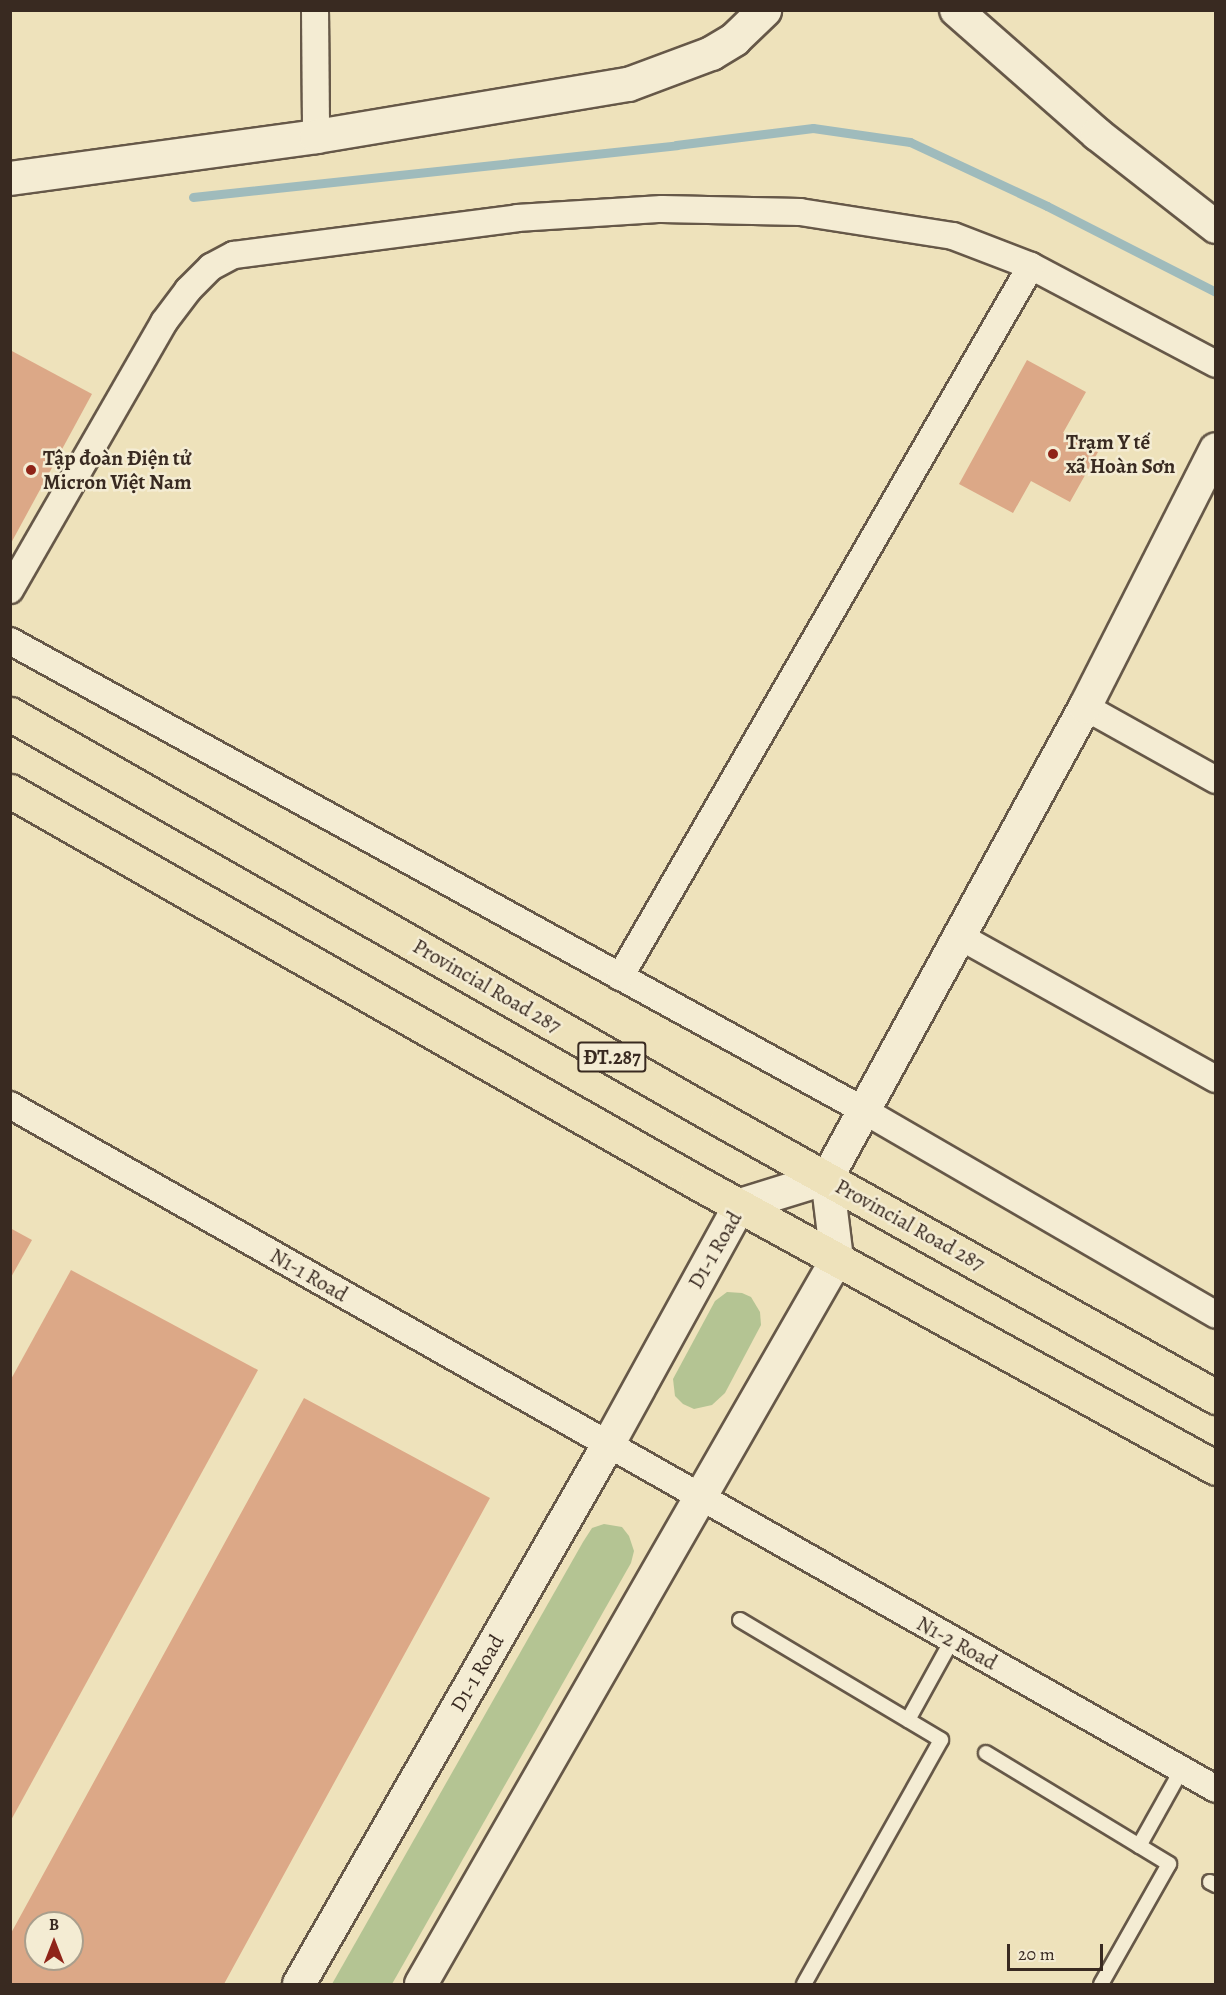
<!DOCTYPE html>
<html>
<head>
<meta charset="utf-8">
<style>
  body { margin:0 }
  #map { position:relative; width:1226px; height:1995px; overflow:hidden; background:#eee2bb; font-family:Alegreya,serif }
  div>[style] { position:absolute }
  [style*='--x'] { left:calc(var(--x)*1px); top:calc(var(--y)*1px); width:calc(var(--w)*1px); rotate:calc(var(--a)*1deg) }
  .green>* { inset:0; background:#b4c493 }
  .stream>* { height:9px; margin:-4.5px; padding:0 4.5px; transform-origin:4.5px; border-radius:4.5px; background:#9fbbbc }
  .building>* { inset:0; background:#dca887 }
  .roads { filter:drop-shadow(2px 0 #665848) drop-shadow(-2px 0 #665848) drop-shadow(0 2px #665848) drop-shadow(0 -2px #665848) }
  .service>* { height:14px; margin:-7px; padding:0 7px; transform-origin:7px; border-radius:7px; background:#f4ecd3 }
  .minor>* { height:26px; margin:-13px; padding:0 13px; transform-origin:13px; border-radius:13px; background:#f4ecd3 }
  .tertiary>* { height:32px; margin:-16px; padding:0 16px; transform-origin:16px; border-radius:16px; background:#f4ecd3 }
  .secondary>* { height:33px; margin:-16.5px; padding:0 16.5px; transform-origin:16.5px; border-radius:16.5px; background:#f4ecd3 }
  .primary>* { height:33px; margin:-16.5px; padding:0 16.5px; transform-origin:16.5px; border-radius:16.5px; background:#eee2bb }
  .dots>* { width:16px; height:16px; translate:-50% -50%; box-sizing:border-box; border:3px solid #f4ecd3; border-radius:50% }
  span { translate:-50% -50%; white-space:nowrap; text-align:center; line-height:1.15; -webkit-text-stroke:5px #f4ecd3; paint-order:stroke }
  .shield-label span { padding:2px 4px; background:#f4ecd3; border:2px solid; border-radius:4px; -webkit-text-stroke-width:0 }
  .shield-label { font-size:20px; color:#392a21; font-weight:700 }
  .poi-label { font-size:21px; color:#392a21; font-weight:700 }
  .left { translate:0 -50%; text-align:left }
  .street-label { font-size:21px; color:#392a21 }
  .frame { position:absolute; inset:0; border:12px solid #392a21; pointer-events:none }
  .north { position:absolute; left:24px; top:1911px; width:60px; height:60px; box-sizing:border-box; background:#f4ecd3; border:2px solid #a99e8c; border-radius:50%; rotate:0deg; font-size:16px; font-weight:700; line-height:24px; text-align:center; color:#392a21 }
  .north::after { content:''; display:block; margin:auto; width:21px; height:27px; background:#8f2418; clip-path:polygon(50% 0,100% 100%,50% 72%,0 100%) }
  .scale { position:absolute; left:1007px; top:1944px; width:96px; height:27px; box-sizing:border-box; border:3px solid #392a21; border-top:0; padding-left:8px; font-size:18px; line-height:21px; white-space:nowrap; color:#392a21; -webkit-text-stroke:4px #f4ecd3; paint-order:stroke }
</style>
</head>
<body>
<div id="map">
  <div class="green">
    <i style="clip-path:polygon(727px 1292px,742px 1293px,751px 1297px,760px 1312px,761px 1325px,725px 1393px,712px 1405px,694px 1409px,683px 1404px,675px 1396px,673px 1379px,715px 1301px)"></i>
    <i style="clip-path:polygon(604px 1524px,622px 1527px,629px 1536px,634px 1551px,631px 1563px,392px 1984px,332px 1984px,583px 1542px,592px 1528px)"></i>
  </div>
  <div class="stream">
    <i style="--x:193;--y:197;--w:486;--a:-6.1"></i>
    <i style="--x:676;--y:145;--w:138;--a:-7.1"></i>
    <i style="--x:813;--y:128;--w:98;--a:8.2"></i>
    <i style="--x:910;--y:142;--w:151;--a:25"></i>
    <i style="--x:1047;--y:206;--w:190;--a:27"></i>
  </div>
  <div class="building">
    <i style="clip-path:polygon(10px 350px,92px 394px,10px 545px)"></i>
    <i style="clip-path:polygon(1027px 360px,1086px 392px,1063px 433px,1098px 452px,1070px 502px,1031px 481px,1013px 513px,959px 484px)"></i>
    <i style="clip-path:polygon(10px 1228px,32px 1240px,10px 1279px)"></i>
    <i style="clip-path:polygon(71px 1270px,258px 1370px,10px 1822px,10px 1381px)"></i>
    <i style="clip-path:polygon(evenodd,304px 1398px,490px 1498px,224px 1984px,10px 1984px,10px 1935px,304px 1398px,36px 1923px,72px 1923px,72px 1959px,36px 1959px,36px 1923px)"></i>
  </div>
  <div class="roads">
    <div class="service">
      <i style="--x:740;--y:1620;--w:234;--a:30.8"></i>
      <i style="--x:941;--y:1740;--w:280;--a:119.3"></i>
      <i style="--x:908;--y:1720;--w:91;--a:-61.2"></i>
      <i style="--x:986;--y:1753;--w:214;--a:31.2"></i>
      <i style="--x:1169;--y:1864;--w:138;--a:119.5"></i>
      <i style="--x:1139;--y:1846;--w:88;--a:-60.8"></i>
      <i style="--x:1210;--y:1882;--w:7;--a:27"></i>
    </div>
    <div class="minor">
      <i style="--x:315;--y:10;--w:126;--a:89.5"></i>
      <i style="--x:10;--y:590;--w:309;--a:-60.1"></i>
      <i style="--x:164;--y:322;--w:40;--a:-53"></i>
      <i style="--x:188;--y:290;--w:33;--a:-45"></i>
      <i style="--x:211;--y:267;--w:26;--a:-28"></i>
      <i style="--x:234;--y:255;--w:285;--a:-7.4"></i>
      <i style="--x:517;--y:218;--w:145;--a:-3.6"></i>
      <i style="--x:662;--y:209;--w:138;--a:1.2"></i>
      <i style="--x:800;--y:212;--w:155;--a:8.9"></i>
      <i style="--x:953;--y:236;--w:84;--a:21"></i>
      <i style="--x:1031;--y:266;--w:209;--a:27.9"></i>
      <i style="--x:10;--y:641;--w:973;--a:28.8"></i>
      <i style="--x:863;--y:1110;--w:408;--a:30.1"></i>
      <i style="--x:1085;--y:707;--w:150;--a:29.1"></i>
      <i style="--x:959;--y:936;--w:294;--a:29.1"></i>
      <i style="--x:620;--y:977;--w:821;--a:-59.97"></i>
      <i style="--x:10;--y:1105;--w:1386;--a:29.56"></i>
    </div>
    <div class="tertiary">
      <i style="--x:956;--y:10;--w:188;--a:41.3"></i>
      <i style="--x:1097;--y:134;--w:151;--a:38"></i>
      <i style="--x:827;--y:1178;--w:537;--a:-61.29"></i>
      <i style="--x:1085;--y:707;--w:289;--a:-63.1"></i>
      <i style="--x:299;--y:1984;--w:621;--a:-60.18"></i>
      <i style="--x:608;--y:1445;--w:274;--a:-61.2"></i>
      <i style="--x:740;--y:1205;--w:91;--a:-17.2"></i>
      <i style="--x:421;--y:1984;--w:836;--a:-60.15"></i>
      <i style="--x:837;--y:1259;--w:82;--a:-97"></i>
    </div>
    <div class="secondary">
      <i style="--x:10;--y:178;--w:309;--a:-7.8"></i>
      <i style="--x:316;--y:136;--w:316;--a:-9.5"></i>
      <i style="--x:628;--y:84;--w:89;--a:-20.5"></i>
      <i style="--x:711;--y:53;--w:27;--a:-31"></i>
      <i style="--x:734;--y:39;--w:42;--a:-44"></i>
    </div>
    <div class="primary">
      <i style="--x:10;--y:714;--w:823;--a:29.71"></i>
      <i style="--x:725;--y:1122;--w:563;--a:29.25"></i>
      <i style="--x:10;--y:791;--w:790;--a:29.68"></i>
      <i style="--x:696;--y:1182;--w:593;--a:28.81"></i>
    </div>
  </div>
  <div class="dots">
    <i style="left:1053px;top:454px;background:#8f2418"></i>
    <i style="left:31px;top:470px;background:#8f2418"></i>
  </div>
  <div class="shield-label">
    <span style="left:612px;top:1057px">ĐT.287</span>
  </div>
  <div class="poi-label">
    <span class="left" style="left:1066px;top:454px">Trạm Y tế<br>xã Hoàn Sơn</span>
    <span class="left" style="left:43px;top:470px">Tập đoàn Điện tử<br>Micron Việt Nam</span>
  </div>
  <div class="street-label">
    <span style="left:487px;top:986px;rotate:30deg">Provincial Road 287</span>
    <span style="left:910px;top:1225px;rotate:29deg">Provincial Road 287</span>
    <span style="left:715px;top:1250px;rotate:-60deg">D1-1 Road</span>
    <span style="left:309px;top:1275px;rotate:30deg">N1-1 Road</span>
    <span style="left:957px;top:1643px;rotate:29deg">N1-2 Road</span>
    <span style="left:477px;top:1673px;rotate:-60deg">D1-1 Road</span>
  </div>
  <div class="frame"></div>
  <div class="north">B</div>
  <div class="scale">20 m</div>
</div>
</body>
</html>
